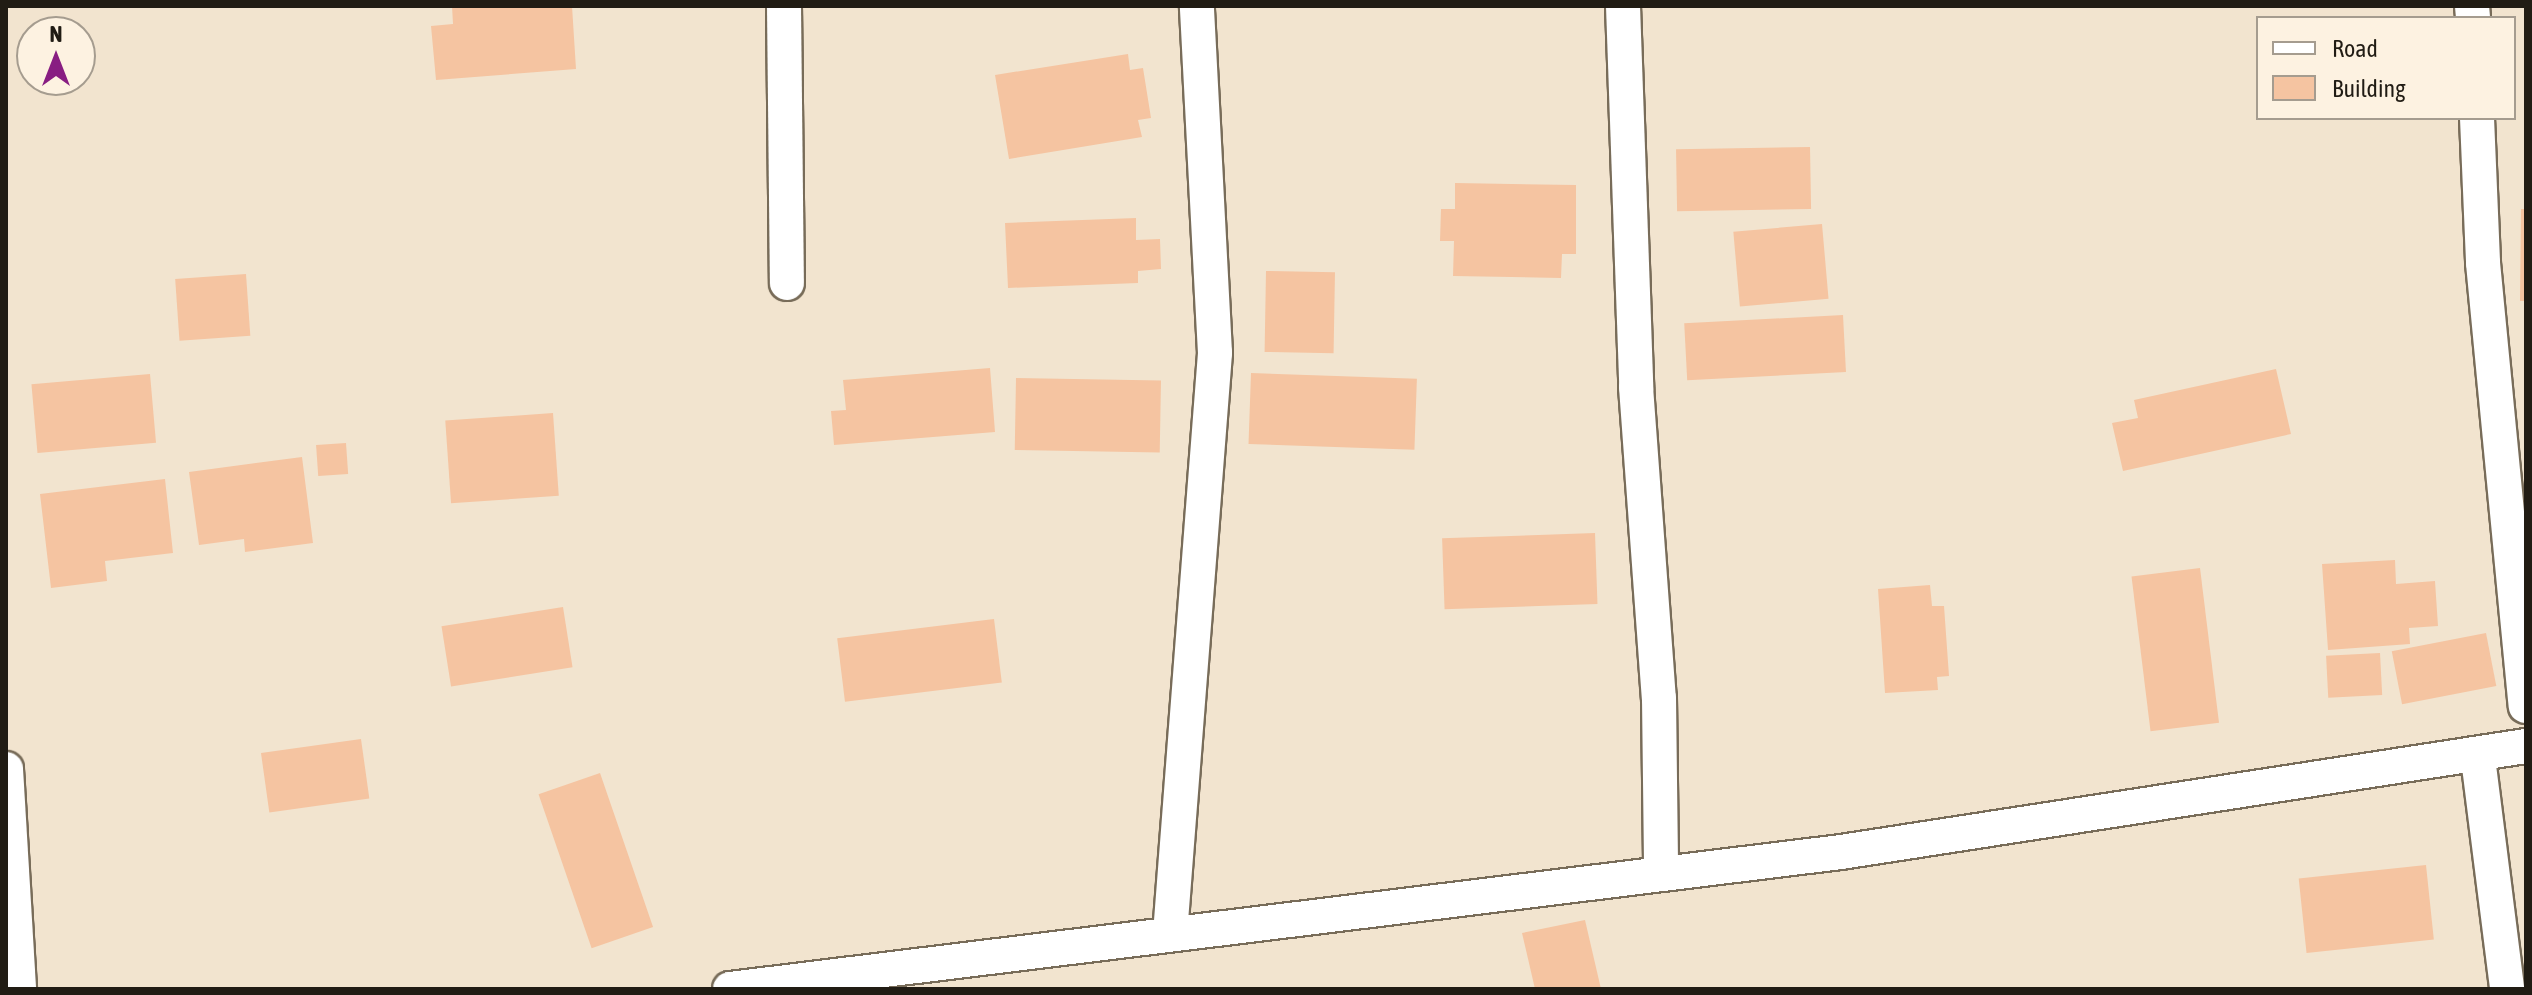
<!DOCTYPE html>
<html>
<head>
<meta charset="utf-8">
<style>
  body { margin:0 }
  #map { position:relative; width:2532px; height:995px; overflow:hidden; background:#f2e4cf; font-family:"Asap Condensed",sans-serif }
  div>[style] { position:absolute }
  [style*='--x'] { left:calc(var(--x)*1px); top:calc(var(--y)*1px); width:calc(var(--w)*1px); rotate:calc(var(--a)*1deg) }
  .building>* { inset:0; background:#f5c4a1; transform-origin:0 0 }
  .roads { filter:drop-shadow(2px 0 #786c59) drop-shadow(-2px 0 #786c59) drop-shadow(0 2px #786c59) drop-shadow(0 -2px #786c59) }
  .street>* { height:34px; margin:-17px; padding:0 17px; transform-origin:17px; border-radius:17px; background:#fff }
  span { translate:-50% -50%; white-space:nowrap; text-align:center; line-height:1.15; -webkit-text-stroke:8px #fdf2e1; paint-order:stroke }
  .frame { position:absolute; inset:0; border:8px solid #211c14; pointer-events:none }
  .legend { position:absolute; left:2256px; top:16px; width:260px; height:104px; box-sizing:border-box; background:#fdf2e1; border:2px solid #a59c8f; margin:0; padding:10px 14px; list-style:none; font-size:24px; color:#211c14 }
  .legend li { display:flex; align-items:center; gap:16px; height:40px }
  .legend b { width:40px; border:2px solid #a59c8f }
  .north { position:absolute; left:16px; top:16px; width:80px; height:80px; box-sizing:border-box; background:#fdf2e1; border:2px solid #a59c8f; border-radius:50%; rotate:0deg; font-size:22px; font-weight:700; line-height:32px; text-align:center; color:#211c14 }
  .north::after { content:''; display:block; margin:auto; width:28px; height:36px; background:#881d82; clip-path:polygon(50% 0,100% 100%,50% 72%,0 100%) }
</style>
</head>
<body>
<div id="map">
  <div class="building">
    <i style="clip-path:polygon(452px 6px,572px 6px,576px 69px,436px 80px,431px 26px,453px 24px)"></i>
    <i style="clip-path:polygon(1128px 54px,1130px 70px,1143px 68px,1151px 118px,1138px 120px,1142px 137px,1009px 159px,995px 75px)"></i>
    <i style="left:1810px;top:147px;width:62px;height:134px;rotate:89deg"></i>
    <i style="clip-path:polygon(1455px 183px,1576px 185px,1576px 254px,1562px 254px,1561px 278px,1453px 276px,1454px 241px,1440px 241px,1441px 209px,1455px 209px)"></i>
    <i style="clip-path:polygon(2521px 209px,2526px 209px,2526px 301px,2520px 301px)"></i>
    <i style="clip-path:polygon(1136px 218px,1136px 240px,1160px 239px,1161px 269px,1138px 271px,1138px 283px,1008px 288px,1005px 223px)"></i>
    <i style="left:1822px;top:224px;width:75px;height:89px;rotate:85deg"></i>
    <i style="left:1266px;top:271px;width:69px;height:81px;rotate:1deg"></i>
    <i style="left:246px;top:274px;width:62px;height:71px;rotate:86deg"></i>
    <i style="left:1843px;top:315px;width:57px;height:159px;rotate:87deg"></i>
    <i style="clip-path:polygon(990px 368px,995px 432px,834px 445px,831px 411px,846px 410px,843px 380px)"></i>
    <i style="clip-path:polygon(2276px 369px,2291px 434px,2123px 471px,2112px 423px,2138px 418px,2134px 400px)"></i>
    <i style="left:1251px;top:373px;width:166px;height:71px;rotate:2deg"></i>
    <i style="left:150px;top:374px;width:69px;height:119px;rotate:85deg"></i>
    <i style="left:1016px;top:378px;width:145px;height:72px;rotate:1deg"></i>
    <i style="left:553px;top:413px;width:83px;height:108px;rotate:86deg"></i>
    <i style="left:346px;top:443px;width:31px;height:30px;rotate:86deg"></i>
    <i style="clip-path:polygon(302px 457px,313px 543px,245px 552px,244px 539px,199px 545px,189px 472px)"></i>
    <i style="clip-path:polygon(165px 479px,173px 553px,105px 561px,107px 581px,51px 588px,40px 494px)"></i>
    <i style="left:1595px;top:533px;width:71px;height:153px;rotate:88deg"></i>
    <i style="clip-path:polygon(2395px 560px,2396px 584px,2435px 581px,2438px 626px,2409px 628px,2410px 644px,2328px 650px,2322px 564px)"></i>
    <i style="left:2200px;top:568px;width:156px;height:69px;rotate:83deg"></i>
    <i style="clip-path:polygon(1930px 585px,1932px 606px,1944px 606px,1949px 676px,1937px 677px,1938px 690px,1885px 693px,1878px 589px)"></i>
    <i style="left:563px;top:607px;width:61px;height:123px;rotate:81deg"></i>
    <i style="left:994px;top:619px;width:64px;height:158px;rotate:83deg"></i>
    <i style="left:2486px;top:633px;width:54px;height:96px;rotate:79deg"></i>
    <i style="left:2380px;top:653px;width:42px;height:54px;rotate:87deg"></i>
    <i style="left:361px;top:739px;width:60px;height:101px;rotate:82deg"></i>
    <i style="left:600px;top:773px;width:163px;height:65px;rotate:71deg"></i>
    <i style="left:2426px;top:865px;width:75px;height:128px;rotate:84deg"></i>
    <i style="clip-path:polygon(1585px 920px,1601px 989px,1535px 989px,1522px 933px)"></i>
  </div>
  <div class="roads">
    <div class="street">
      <i style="--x:784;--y:6;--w:277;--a:89.4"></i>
      <i style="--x:1623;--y:6;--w:381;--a:88"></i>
      <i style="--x:1636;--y:387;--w:312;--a:85.8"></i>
      <i style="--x:1659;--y:698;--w:175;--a:89.3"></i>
      <i style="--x:2472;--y:6;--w:12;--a:85"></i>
      <i style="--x:2477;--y:118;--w:145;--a:87.6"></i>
      <i style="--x:2483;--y:263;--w:445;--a:84.5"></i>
      <i style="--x:2478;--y:758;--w:233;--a:82.8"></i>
      <i style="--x:6;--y:769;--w:220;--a:86.6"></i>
      <i style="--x:1170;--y:934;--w:583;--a:-85.57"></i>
      <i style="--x:1215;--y:353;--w:347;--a:-93"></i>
      <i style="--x:730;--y:989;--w:1119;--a:-7.03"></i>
      <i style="--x:1841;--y:852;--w:693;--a:-8.8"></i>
    </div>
  </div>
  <div class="frame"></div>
  <ul class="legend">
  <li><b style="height:10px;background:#fff"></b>Road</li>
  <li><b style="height:22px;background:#f5c4a1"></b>Building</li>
  </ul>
  <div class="north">N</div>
</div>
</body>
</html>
